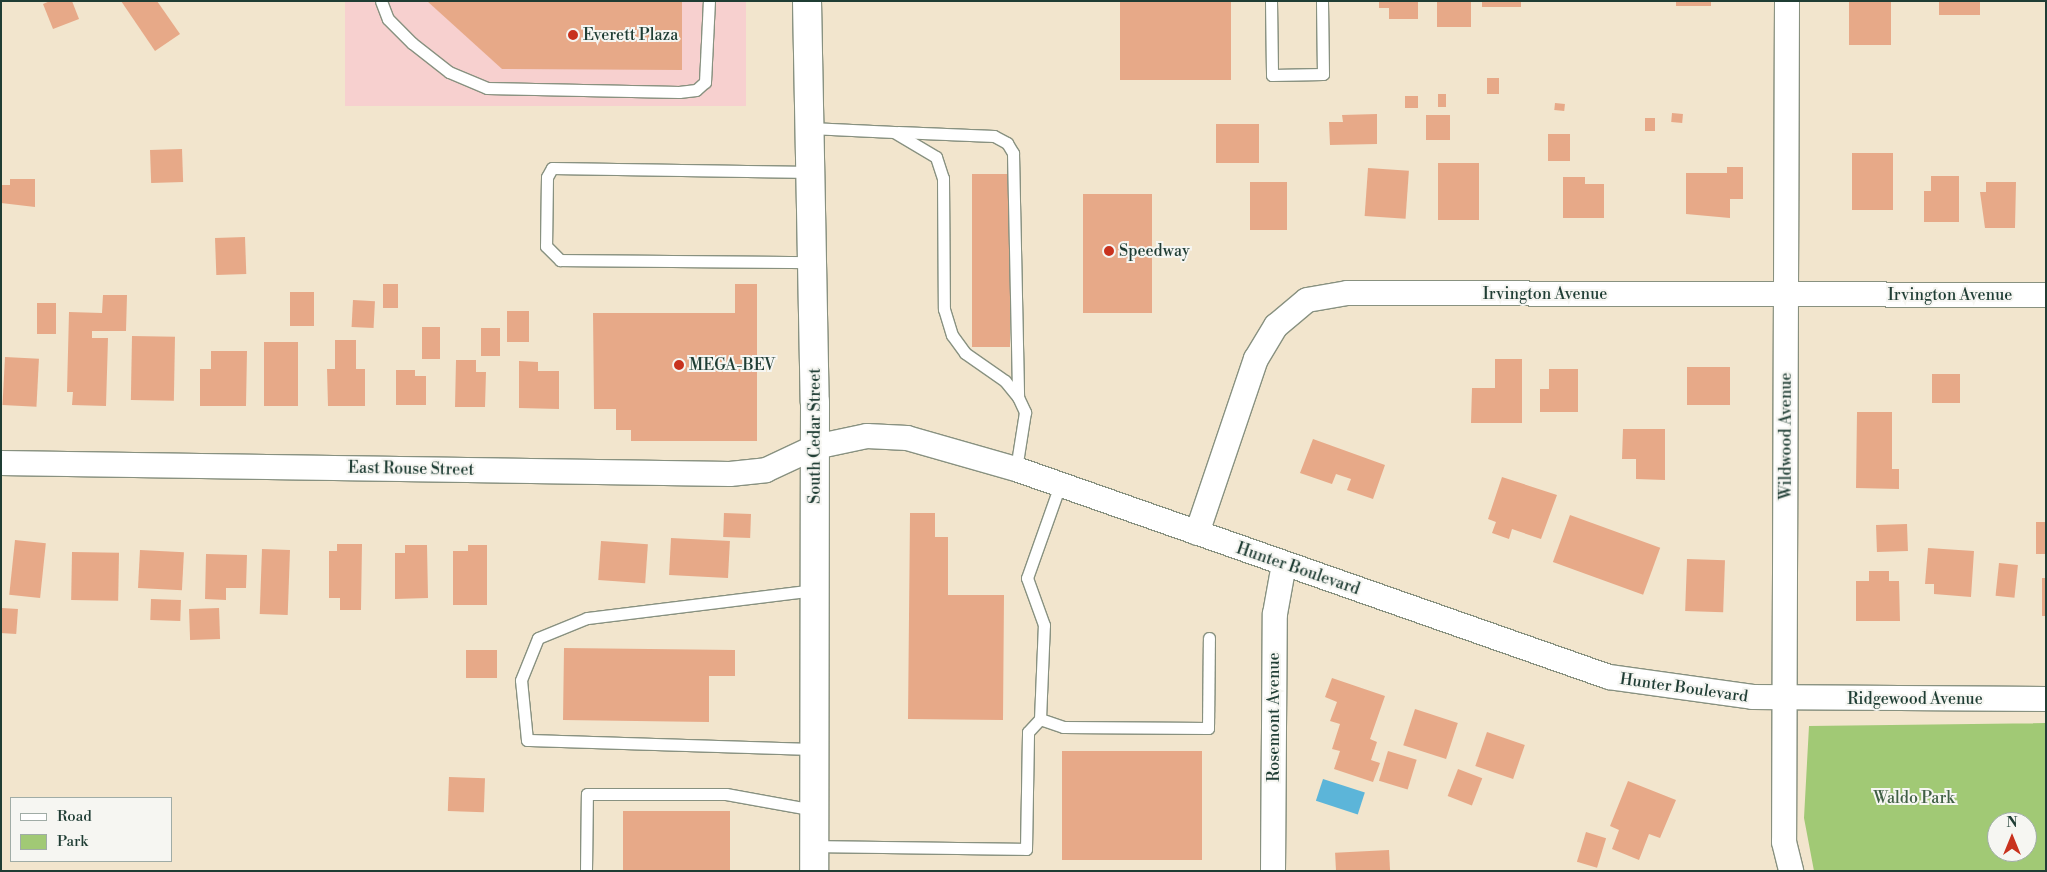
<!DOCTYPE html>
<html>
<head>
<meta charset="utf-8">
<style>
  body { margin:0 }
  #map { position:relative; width:2047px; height:872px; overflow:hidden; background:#f2e5cd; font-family:"Libre Bodoni",serif }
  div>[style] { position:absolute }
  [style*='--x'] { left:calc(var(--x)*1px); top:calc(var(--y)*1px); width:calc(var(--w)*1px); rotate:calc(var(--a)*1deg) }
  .built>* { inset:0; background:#f7d0cf; transform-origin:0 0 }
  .green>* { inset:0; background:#a1c975 }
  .water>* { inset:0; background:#5cb5d9; transform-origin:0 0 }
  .building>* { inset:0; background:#e7a988; transform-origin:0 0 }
  .roads { filter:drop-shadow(1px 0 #889180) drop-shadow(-1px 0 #889180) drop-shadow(0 1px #889180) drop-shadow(0 -1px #889180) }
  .lane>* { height:11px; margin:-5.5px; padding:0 5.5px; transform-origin:5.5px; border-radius:5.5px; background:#fff }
  .street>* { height:24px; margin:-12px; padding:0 12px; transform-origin:12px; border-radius:12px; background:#fff }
  .primary>* { height:28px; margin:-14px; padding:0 14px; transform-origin:14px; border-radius:14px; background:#fff }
  .dots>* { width:14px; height:14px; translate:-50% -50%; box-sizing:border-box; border:2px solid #f6f6f2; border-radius:50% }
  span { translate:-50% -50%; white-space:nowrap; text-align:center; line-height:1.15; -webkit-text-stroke:4px #f6f6f2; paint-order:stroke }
  .poi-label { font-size:16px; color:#1f3d34 }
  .left { translate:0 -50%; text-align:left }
  .street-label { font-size:16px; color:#1f3d34 }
  .park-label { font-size:16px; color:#406044 }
  .frame { position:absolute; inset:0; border:2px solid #1f3d34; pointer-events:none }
  .legend { position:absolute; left:10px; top:797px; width:162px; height:65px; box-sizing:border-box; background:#f6f6f2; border:1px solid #a0aca6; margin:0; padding:6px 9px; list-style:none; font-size:15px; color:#1f3d34 }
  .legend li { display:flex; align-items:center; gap:10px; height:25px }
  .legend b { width:25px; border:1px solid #a0aca6 }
  .north { position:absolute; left:1987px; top:812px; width:50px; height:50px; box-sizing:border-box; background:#f6f6f2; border:1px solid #a0aca6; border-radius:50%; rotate:0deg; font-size:14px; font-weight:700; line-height:20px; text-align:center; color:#1f3d34 }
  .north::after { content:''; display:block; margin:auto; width:18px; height:22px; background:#c8321e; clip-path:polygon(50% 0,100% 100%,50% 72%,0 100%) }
</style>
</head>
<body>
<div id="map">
  <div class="built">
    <i style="left:345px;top:1px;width:401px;height:105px"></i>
  </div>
  <div class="green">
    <i style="clip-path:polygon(evenodd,2046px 723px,2046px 871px,1814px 871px,1804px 818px,1809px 726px,2046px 723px,1997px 822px,2027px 822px,2027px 852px,1997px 852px,1997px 822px)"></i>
  </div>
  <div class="water">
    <i style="left:1323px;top:779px;width:44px;height:23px;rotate:18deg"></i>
  </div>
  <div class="building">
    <i style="clip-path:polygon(50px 1px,72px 1px,79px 19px,53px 29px,43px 4px)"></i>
    <i style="clip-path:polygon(121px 1px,157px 1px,180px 34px,155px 51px)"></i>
    <i style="clip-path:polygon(427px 1px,682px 1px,682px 70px,502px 69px)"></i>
    <i style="left:1120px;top:1px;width:111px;height:79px"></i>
    <i style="clip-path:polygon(1379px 1px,1418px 1px,1418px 19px,1389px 19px,1389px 8px,1379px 8px)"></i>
    <i style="left:1437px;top:1px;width:34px;height:26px"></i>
    <i style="left:1482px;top:1px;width:39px;height:6px"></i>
    <i style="left:1676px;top:1px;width:35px;height:5px"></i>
    <i style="left:1849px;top:1px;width:42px;height:44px"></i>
    <i style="left:1939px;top:1px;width:41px;height:14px"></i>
    <i style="left:1487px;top:78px;width:12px;height:16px"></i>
    <i style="left:1438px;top:94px;width:8px;height:13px"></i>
    <i style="left:1405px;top:96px;width:13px;height:12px"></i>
    <i style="left:1555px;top:103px;width:10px;height:7px;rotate:6deg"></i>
    <i style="left:1672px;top:113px;width:11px;height:9px;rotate:5deg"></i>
    <i style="clip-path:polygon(1377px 114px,1377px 144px,1330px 145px,1329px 122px,1343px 122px,1342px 115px)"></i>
    <i style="left:1426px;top:115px;width:24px;height:25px"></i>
    <i style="left:1645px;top:118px;width:10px;height:13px"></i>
    <i style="left:1259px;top:124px;width:39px;height:43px;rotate:90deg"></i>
    <i style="left:1548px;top:134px;width:22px;height:27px"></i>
    <i style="left:182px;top:149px;width:33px;height:32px;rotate:88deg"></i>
    <i style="left:1852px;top:153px;width:41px;height:57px"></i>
    <i style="left:1438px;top:163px;width:41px;height:57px"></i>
    <i style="clip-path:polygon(1727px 167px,1743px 167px,1743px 199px,1730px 199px,1730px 218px,1686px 214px,1686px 173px,1727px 173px)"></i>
    <i style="left:1368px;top:168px;width:41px;height:48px;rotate:4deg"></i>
    <i style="left:972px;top:174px;width:38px;height:173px"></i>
    <i style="clip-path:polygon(1931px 176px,1959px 176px,1959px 222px,1924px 222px,1924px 191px,1931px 191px)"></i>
    <i style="clip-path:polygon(1563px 177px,1585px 177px,1585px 184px,1604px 184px,1604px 218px,1563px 218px)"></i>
    <i style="clip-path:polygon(10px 179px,35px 179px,35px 207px,1px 203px,1px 185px,10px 185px)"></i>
    <i style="left:1250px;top:182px;width:37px;height:48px"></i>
    <i style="clip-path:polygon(1986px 182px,2016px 182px,2015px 228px,1985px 228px,1980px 192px,1986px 192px)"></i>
    <i style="left:1083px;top:194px;width:69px;height:119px"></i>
    <i style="left:245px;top:237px;width:37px;height:30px;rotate:88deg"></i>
    <i style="left:383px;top:284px;width:15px;height:24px"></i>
    <i style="clip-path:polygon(735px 284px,757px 284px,757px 441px,631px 441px,631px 430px,616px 430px,616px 409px,594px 409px,593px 313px,735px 313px)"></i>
    <i style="left:290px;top:292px;width:24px;height:34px"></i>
    <i style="clip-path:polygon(103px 295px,127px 295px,126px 331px,92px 331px,92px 338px,108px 338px,106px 406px,72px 405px,73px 392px,67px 392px,69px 312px,102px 313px)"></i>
    <i style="left:353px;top:300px;width:22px;height:27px;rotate:3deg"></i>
    <i style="left:37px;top:303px;width:19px;height:31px"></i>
    <i style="left:507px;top:311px;width:22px;height:31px"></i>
    <i style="left:422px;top:327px;width:18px;height:32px"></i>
    <i style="left:481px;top:328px;width:19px;height:28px"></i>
    <i style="left:132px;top:336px;width:43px;height:64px;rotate:1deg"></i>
    <i style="clip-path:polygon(335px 340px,356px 340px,356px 369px,365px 369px,365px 406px,328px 406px,327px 369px,335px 369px)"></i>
    <i style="left:264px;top:342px;width:34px;height:64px"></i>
    <i style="clip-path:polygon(211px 351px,247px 351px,246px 406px,200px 406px,200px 369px,211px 369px)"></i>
    <i style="left:5px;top:357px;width:34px;height:48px;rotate:3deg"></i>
    <i style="clip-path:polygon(1495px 359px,1522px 359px,1522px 423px,1471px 423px,1472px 388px,1495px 388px)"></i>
    <i style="clip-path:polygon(456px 360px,476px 360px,476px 372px,486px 372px,485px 407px,455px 407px)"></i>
    <i style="clip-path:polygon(519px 361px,538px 362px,538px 371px,559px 371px,559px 409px,519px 408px)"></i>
    <i style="left:1687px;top:367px;width:43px;height:38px"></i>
    <i style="clip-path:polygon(1549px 369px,1578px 369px,1578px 412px,1540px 412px,1540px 389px,1549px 389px)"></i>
    <i style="clip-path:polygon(396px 370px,415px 370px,415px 376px,426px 376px,426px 405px,396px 405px)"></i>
    <i style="left:1932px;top:374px;width:28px;height:29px"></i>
    <i style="clip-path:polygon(1857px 412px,1892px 412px,1892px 469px,1899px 469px,1899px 489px,1856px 488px)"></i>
    <i style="clip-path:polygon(1623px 429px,1665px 429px,1665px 480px,1636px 479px,1636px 459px,1622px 459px)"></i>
    <i style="clip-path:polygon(1313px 439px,1385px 465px,1373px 499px,1347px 490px,1351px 479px,1336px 474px,1332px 484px,1300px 473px)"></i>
    <i style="clip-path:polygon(1502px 477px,1557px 495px,1541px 539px,1512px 529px,1509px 539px,1492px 533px,1496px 522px,1488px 519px)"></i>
    <i style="left:724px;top:513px;width:27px;height:24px;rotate:2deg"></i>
    <i style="clip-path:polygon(910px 513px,935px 513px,935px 537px,948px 537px,948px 595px,1004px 595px,1003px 720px,908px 719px)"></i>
    <i style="left:1570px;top:515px;width:96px;height:50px;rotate:20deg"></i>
    <i style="left:2036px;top:522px;width:10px;height:32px"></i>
    <i style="left:1907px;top:524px;width:27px;height:31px;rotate:88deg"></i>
    <i style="left:671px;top:538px;width:59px;height:37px;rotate:3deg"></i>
    <i style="left:15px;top:540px;width:31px;height:55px;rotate:6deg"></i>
    <i style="left:601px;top:541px;width:47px;height:39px;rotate:4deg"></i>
    <i style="clip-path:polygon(337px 544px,362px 544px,361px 610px,340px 610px,340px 598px,329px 598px,329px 551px,337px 551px)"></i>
    <i style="clip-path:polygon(405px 545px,427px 545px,428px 598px,395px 599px,395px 553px,405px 553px)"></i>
    <i style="clip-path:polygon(468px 545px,487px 545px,487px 605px,453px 605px,453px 551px,468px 551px)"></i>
    <i style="clip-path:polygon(1928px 548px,1974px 551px,1971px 597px,1934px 594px,1934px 584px,1925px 584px)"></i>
    <i style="left:262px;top:549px;width:28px;height:65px;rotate:2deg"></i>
    <i style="left:140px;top:550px;width:44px;height:38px;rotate:3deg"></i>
    <i style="left:72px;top:552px;width:47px;height:48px;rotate:1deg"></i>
    <i style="clip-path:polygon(206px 554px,247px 555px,246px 588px,226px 588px,226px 600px,205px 599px)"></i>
    <i style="left:1687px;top:559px;width:38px;height:52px;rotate:2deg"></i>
    <i style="left:1999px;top:563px;width:19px;height:33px;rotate:6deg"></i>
    <i style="clip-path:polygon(1869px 571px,1889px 571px,1889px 581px,1899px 581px,1900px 621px,1856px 621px,1856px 581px,1869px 581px)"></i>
    <i style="left:2042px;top:578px;width:4px;height:38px"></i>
    <i style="left:151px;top:599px;width:30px;height:21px;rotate:2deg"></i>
    <i style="left:2px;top:608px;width:16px;height:25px;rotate:4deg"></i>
    <i style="left:219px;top:608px;width:31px;height:30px;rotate:88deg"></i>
    <i style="clip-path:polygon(564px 648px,735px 650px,735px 676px,709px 676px,709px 722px,563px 720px)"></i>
    <i style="left:466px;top:650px;width:31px;height:28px"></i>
    <i style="clip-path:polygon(1332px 678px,1385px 696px,1370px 739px,1377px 742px,1371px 760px,1380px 763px,1373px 782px,1334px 769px,1340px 751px,1332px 749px,1340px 724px,1330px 721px,1337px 702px,1325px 697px)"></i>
    <i style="left:1415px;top:709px;width:45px;height:38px;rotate:18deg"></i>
    <i style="left:1487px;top:732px;width:40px;height:36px;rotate:19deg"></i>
    <i style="left:1062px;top:751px;width:140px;height:109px"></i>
    <i style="left:1388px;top:751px;width:30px;height:31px;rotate:17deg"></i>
    <i style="left:1458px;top:769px;width:26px;height:29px;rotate:21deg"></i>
    <i style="left:449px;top:777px;width:36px;height:34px;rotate:2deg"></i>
    <i style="clip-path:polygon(1628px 781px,1676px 800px,1660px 838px,1649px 834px,1639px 860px,1612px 849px,1619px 830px,1610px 826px)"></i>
    <i style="left:623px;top:811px;width:107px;height:60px"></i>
    <i style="left:1586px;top:832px;width:21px;height:31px;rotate:17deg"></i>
    <i style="left:1389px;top:850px;width:21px;height:54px;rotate:87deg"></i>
  </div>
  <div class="roads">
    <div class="lane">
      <i style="--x:381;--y:1;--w:19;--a:69"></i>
      <i style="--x:388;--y:19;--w:34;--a:45"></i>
      <i style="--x:412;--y:43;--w:47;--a:38.1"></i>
      <i style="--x:449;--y:72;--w:41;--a:22.8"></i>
      <i style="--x:487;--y:88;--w:192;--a:1.2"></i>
      <i style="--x:679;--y:92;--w:17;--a:-7"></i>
      <i style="--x:696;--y:90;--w:12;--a:-42"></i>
      <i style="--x:705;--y:82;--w:81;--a:-87.2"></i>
      <i style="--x:1271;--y:1;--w:74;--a:89.2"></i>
      <i style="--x:1272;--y:75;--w:51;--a:-1.1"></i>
      <i style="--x:1323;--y:74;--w:73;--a:-90.8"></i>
      <i style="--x:810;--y:128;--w:84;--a:2.7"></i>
      <i style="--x:894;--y:132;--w:49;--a:30.8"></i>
      <i style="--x:936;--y:157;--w:22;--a:72"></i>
      <i style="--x:943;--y:178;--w:131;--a:89.6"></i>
      <i style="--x:944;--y:309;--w:27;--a:73"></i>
      <i style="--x:952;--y:335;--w:22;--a:54"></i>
      <i style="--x:965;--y:353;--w:49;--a:35"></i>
      <i style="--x:1005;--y:381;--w:21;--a:51"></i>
      <i style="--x:1018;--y:397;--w:17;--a:65"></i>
      <i style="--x:1025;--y:412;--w:58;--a:99"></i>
      <i style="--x:898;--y:132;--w:96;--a:2.4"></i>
      <i style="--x:994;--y:136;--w:15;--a:28"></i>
      <i style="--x:1007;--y:143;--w:12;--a:59"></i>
      <i style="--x:1013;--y:153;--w:244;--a:88.8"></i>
      <i style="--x:811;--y:172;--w:259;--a:-179.1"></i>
      <i style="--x:552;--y:168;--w:10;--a:119"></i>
      <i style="--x:547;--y:177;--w:69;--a:90.8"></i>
      <i style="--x:546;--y:246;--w:20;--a:45"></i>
      <i style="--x:560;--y:260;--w:253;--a:0.5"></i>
      <i style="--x:1040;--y:719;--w:24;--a:19"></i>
      <i style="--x:1063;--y:727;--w:145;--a:0.4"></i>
      <i style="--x:1208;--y:728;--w:90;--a:-89.4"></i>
      <i style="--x:814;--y:749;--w:287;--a:-178.2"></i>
      <i style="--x:527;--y:740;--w:60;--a:-95.7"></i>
      <i style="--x:521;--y:680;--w:45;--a:-68"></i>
      <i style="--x:538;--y:638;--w:53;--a:-22.2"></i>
      <i style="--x:587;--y:618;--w:230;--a:-7"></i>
      <i style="--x:814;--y:846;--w:212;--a:0.8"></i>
      <i style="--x:1026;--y:849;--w:117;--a:-89"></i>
      <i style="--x:1028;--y:732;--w:18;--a:-47"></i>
      <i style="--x:1040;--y:719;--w:94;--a:-87.6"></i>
      <i style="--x:1044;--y:625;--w:50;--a:-109.9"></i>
      <i style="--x:1027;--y:578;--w:99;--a:-70.5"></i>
      <i style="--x:586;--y:871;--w:77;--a:-89.3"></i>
      <i style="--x:587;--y:794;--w:139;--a:0"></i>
      <i style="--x:726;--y:794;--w:89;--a:10.3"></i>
    </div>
    <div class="street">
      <i style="--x:1787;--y:1;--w:841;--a:90.2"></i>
      <i style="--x:1784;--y:842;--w:30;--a:76"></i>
      <i style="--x:1;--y:463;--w:729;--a:0.86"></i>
      <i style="--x:730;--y:474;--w:36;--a:-6"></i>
      <i style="--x:766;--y:470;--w:54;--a:-25.1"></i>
      <i style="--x:815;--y:447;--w:53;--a:-11.9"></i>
      <i style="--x:867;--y:436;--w:40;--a:2.9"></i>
      <i style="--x:907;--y:438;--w:113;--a:15.9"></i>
      <i style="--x:1016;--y:469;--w:628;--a:19.33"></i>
      <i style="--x:1609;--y:677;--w:145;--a:7.9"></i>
      <i style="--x:1753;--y:697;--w:293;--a:0.4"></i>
      <i style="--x:1197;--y:533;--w:184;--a:-71.3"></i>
      <i style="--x:1256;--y:359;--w:39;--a:-59"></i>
      <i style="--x:1276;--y:326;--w:40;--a:-40"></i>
      <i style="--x:1307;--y:300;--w:41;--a:-9.9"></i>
      <i style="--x:1347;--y:293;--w:699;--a:0.16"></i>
      <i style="--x:1273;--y:871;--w:257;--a:-89.6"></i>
      <i style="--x:1275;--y:614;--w:51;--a:-79.8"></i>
    </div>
    <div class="primary">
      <i style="--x:807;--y:1;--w:401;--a:88.9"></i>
      <i style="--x:815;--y:402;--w:469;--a:90.1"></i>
    </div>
  </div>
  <div class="dots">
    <i style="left:573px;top:35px;background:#c8321e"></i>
    <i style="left:1109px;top:251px;background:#c8321e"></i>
    <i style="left:679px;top:365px;background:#c8321e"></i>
  </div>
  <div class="poi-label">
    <span class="left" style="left:583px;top:35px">Everett Plaza</span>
    <span class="left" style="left:1119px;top:251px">Speedway</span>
    <span class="left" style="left:689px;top:365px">MEGA-BEV</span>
  </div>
  <div class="street-label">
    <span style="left:1545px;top:294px">Irvington Avenue</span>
    <span style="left:1950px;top:295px">Irvington Avenue</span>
    <span style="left:815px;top:436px;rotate:-90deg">South Cedar Street</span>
    <span style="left:1786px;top:436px;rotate:-90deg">Wildwood Avenue</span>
    <span style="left:411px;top:469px;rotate:1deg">East Rouse Street</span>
    <span style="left:1298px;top:569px;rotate:19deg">Hunter Boulevard</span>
    <span style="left:1684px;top:688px;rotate:8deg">Hunter Boulevard</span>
    <span style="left:1915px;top:699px">Ridgewood Avenue</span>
    <span style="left:1274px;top:717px;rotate:-90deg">Rosemont Avenue</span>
  </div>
  <div class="park-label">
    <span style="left:1914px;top:798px">Waldo Park</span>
  </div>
  <div class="frame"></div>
  <ul class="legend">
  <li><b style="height:6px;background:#fff"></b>Road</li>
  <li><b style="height:14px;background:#a1c975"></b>Park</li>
  </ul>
  <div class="north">N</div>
</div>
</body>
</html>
